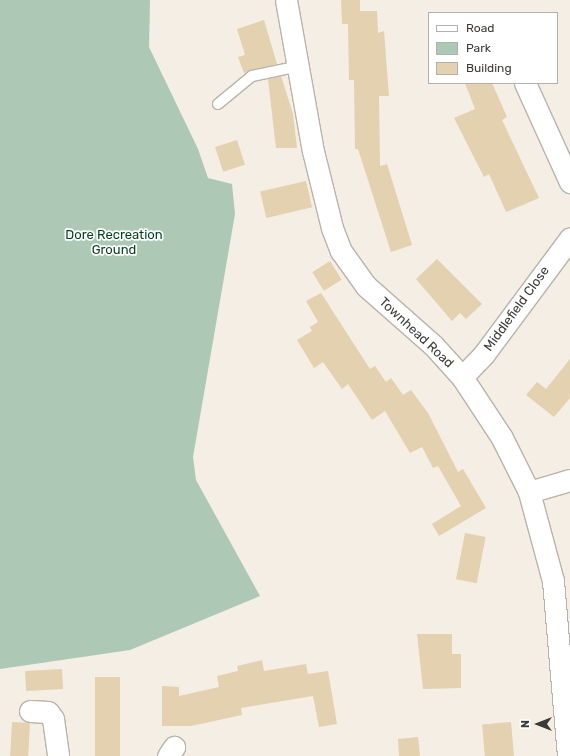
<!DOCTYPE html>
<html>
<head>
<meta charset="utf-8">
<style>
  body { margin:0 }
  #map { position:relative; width:570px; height:756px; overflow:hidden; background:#f4eee5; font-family:Rubik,sans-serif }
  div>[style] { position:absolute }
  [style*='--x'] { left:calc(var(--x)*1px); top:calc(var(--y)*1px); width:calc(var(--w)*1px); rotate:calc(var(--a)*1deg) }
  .green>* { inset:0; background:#adc8b4 }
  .building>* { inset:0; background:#e3d1af; transform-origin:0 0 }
  .roads { filter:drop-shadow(1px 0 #b9b3aa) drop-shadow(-1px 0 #b9b3aa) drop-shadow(0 1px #b9b3aa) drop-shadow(0 -1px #b9b3aa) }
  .lane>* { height:10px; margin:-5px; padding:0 5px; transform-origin:5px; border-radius:5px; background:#fff }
  .street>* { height:21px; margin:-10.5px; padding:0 10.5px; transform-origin:10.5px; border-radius:10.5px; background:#fff }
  span { translate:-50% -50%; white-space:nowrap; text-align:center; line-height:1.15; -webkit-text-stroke:3.5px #fff; paint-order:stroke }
  .park-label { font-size:13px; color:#033e1f }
  .street-label { font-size:13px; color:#3c3a36 }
  .legend { position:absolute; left:428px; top:12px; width:130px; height:72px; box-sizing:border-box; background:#fff; border:1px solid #b1b0af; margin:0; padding:5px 7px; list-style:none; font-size:12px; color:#3c3a36 }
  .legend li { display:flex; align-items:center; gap:8px; height:20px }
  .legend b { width:20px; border:1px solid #b1b0af }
  .north { position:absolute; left:518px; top:704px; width:40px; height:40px; -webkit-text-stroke:3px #fff; paint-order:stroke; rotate:270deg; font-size:11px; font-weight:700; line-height:16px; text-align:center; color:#3c3a36 }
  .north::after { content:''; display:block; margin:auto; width:14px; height:18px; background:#3c3a36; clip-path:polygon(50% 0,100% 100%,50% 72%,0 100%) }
</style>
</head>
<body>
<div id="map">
  <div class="green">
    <i style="clip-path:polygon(0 0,150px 0,149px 47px,198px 149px,208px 178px,232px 184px,235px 214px,193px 457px,196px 480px,260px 596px,130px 650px,0 669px)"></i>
  </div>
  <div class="building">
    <i style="clip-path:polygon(341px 0,360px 0,360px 11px,377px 11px,378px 33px,384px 31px,389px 96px,379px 96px,380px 166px,387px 164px,412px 245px,391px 252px,358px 149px,355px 149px,354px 80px,349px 80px,348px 24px,342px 24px)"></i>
    <i style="clip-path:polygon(264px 20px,277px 64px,244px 73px,238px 57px,245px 55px,237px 29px)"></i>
    <i style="clip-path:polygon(281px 76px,293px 114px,297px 148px,276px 148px,268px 79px)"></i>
    <i style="clip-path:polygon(465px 83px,492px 83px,507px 117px,502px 120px,539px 198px,506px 212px,489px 174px,484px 177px,454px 118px,475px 109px)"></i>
    <i style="left:237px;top:140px;width:26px;height:23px;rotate:72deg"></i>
    <i style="left:306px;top:181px;width:27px;height:47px;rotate:77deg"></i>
    <i style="clip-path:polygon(437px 259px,482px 304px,466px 319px,460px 313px,452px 321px,416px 279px)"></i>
    <i style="left:330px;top:261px;width:22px;height:21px;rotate:58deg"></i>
    <i style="clip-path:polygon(321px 293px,370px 369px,375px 366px,386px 382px,391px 378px,403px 395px,411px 390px,428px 413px,458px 472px,463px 469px,486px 508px,439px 536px,432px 524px,461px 506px,438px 466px,433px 468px,422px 447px,410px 453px,385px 411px,372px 420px,348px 384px,342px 389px,323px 362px,314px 368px,297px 340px,312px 331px,310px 327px,318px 322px,306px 301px)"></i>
    <i style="clip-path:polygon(570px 359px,570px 398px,554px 417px,526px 395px,537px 382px,546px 389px)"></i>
    <i style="left:465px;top:533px;width:21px;height:47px;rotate:11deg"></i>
    <i style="clip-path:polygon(417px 634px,452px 634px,452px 654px,461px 654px,461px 688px,423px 689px)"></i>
    <i style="clip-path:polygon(262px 660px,264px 671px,306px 664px,308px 674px,328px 671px,337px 724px,319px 727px,313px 696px,241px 708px,242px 715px,191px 726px,162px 726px,162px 686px,179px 687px,179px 696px,219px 687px,217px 676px,238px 671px,237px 666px)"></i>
    <i style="left:62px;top:669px;width:20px;height:37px;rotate:87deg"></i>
    <i style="left:95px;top:677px;width:25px;height:79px"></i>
    <i style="left:12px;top:722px;width:18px;height:34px;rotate:3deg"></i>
    <i style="left:511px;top:722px;width:34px;height:29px;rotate:85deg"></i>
    <i style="clip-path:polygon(418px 737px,420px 756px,399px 756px,398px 739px)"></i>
  </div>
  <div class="roads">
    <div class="lane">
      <i style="--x:218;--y:104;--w:44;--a:-39.5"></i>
      <i style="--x:252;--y:76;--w:48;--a:-12"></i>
    </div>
    <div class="street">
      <i style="--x:286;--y:0;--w:153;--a:79.9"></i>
      <i style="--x:313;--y:151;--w:79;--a:76.1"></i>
      <i style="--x:332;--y:228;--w:25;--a:69"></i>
      <i style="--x:341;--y:251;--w:43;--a:54.5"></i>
      <i style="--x:366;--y:286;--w:89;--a:41.4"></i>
      <i style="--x:433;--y:345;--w:43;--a:47.8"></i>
      <i style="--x:462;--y:377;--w:73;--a:56.7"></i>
      <i style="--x:502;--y:438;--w:60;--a:63.4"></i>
      <i style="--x:529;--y:492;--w:92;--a:74.9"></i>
      <i style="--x:553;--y:581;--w:176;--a:85.1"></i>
      <i style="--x:525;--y:83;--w:109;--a:65.6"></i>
      <i style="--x:462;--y:377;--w:32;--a:-46"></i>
      <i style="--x:484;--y:354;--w:144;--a:-53.4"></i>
      <i style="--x:529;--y:492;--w:43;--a:-16.3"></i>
      <i style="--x:30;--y:711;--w:18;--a:3"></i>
      <i style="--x:48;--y:712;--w:9;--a:54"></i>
      <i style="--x:53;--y:719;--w:37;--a:82"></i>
      <i style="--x:168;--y:756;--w:11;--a:-56"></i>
    </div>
  </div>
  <div class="park-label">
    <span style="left:114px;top:243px">Dore Recreation<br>Ground</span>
  </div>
  <div class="street-label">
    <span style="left:517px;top:309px;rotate:-54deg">Middlefield Close</span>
    <span style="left:416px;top:333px;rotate:43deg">Townhead Road</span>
  </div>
  <ul class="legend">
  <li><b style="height:5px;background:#fff"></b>Road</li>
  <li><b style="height:11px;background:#adc8b4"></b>Park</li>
  <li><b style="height:11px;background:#e3d1af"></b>Building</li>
  </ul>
  <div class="north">N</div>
</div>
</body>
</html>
